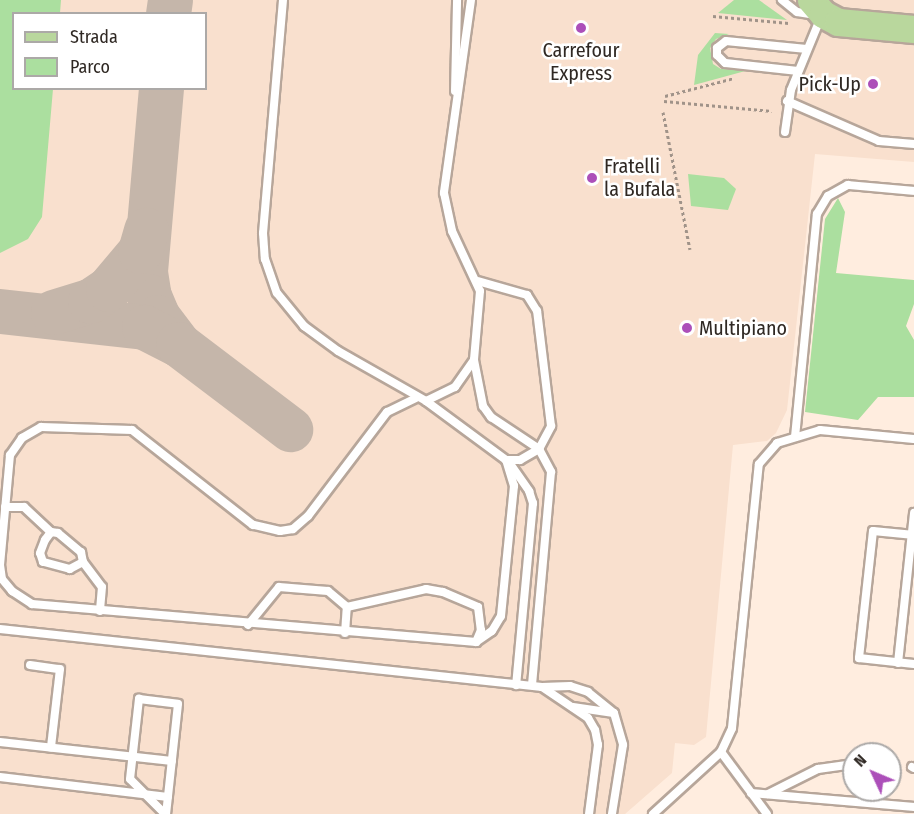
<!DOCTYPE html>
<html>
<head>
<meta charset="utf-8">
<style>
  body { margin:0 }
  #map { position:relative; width:914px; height:814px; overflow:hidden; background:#ffeddf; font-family:"Fira Sans Condensed",sans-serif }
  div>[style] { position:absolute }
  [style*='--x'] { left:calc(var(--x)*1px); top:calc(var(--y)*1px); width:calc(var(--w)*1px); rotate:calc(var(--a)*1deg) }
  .built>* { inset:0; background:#f9e0ce }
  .green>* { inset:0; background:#abdf9f }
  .taxiway>* { height:45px; margin:-22.5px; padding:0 22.5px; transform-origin:22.5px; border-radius:22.5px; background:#c5b6aa }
  .path>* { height:3px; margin-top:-1.5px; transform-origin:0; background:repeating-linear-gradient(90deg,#a09389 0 3px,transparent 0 6px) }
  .roads { filter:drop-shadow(2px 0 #b7a69a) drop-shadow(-2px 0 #b7a69a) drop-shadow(0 2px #b7a69a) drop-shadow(0 -2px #b7a69a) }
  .lane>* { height:8px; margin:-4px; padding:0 4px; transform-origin:4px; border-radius:4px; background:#fff }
  .primary>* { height:27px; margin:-13.5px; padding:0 13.5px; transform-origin:13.5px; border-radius:13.5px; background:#b9d79d }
  .dots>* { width:16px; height:16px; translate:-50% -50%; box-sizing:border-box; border:3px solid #fff; border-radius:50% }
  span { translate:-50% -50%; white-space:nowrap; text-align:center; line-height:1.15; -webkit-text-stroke:5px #fff; paint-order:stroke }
  .poi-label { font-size:20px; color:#2f2823 }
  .right { translate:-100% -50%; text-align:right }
  .left { translate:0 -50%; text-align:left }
  .legend { position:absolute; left:12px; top:12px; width:195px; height:78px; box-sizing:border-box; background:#fff; border:2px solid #aca9a7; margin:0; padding:8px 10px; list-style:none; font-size:18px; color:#2f2823 }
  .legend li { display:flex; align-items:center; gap:12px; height:30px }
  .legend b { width:30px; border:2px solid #aca9a7 }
  .north { position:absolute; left:842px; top:742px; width:60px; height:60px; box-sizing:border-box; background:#fff; border:2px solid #aca9a7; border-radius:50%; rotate:314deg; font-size:16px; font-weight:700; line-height:24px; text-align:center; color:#2f2823 }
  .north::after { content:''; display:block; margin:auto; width:21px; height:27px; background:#ac4fb9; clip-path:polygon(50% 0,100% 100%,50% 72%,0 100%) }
</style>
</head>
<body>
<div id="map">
  <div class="built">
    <i style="clip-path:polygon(evenodd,0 0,914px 0,914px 162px,815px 154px,787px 410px,776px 433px,767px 441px,733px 445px,706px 737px,694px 745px,675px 743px,672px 773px,625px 814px,0 814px,0 0,14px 14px,206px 14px,206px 88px,14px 88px,14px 14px)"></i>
  </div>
  <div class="green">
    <i style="clip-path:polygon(0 0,61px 0,60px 13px,14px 14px,14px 88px,53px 89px,42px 217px,28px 239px,0 253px)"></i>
    <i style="clip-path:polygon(734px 0,759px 0,787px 20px,718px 13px)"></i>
    <i style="clip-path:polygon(715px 33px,729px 34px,716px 39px,710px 48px,713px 64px,721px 69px,749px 70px,694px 85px,698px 55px)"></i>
    <i style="clip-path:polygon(688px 174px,724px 178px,736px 189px,728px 210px,691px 206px)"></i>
    <i style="clip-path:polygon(838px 198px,845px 212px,836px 273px,914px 280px,914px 304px,906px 326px,914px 340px,914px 397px,878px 397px,858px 420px,805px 412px,825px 219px)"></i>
  </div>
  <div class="taxiway">
    <i style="--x:168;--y:14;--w:14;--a:-82"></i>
    <i style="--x:161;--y:88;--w:185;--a:95"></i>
    <i style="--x:145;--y:272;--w:24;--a:81"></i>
    <i style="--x:149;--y:296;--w:23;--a:67"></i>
    <i style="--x:158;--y:317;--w:34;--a:53"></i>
    <i style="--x:0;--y:311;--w:145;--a:6.3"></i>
    <i style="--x:144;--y:327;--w:38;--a:27"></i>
    <i style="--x:178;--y:344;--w:141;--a:37.2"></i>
    <i style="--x:53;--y:312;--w:39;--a:-17"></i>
    <i style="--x:90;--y:301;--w:22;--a:-34"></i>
    <i style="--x:108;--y:289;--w:50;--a:-49.9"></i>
    <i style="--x:140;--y:251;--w:22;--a:-74"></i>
  </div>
  <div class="path">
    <i style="--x:713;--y:16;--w:76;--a:5.3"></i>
    <i style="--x:665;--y:96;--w:71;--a:-14.6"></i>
    <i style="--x:664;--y:101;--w:108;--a:5.3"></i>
    <i style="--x:663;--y:112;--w:140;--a:78.9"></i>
  </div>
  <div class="roads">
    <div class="lane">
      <i style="--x:283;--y:0;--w:234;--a:94.9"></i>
      <i style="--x:263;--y:233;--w:26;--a:86"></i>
      <i style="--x:265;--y:259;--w:36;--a:71"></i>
      <i style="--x:277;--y:293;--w:43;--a:50.7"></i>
      <i style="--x:304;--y:326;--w:42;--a:36.3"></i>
      <i style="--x:338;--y:351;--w:101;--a:29.6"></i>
      <i style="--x:426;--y:401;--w:99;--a:36.4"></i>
      <i style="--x:506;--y:460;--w:14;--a:0"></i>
      <i style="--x:520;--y:460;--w:22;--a:-30"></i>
      <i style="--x:539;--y:449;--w:26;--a:-62"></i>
      <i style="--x:551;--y:426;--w:116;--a:-96.9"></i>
      <i style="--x:537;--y:311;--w:19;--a:-122"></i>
      <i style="--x:527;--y:295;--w:51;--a:-164.1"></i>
      <i style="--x:471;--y:0;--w:195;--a:98"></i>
      <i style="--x:444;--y:193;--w:39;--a:78"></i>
      <i style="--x:452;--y:231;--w:66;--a:65"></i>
      <i style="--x:480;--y:291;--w:69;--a:95"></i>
      <i style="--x:474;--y:360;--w:47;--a:78.9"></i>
      <i style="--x:483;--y:406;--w:14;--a:54"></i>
      <i style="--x:491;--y:417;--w:58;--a:33.7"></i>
      <i style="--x:539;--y:449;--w:26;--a:62"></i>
      <i style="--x:551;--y:472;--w:214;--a:95.1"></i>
      <i style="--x:782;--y:0;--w:19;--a:39"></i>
      <i style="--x:797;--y:12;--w:19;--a:9"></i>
      <i style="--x:798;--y:71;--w:73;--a:-173.7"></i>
      <i style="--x:725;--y:63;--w:11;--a:-135"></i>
      <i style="--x:717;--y:55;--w:7;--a:-90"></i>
      <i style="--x:717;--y:48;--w:11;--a:-38"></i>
      <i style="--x:726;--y:41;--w:81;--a:5.6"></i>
      <i style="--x:455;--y:91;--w:91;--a:-88.7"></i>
      <i style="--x:787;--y:101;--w:100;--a:23.5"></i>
      <i style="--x:879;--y:141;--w:35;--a:5"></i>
      <i style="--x:785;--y:132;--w:42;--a:-81.9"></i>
      <i style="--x:791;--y:90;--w:79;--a:-67.7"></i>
      <i style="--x:416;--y:398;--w:32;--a:154"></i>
      <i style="--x:387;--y:412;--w:131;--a:127.2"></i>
      <i style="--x:308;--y:516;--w:20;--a:139"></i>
      <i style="--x:293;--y:529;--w:13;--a:171"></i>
      <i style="--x:280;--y:531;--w:28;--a:-167"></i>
      <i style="--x:253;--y:525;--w:154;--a:-141.9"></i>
      <i style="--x:132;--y:430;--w:91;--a:-178.1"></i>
      <i style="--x:41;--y:427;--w:22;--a:150"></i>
      <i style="--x:22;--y:438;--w:21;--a:125"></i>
      <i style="--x:10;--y:455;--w:110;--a:95.2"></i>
      <i style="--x:0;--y:565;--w:14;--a:82"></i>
      <i style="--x:2;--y:579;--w:16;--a:50"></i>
      <i style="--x:12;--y:591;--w:24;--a:33"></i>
      <i style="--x:32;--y:604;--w:446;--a:4.9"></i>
      <i style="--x:476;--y:642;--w:19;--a:-35"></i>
      <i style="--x:492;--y:631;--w:17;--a:-59"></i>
      <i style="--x:501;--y:616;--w:131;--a:-84.3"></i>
      <i style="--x:514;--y:486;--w:27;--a:-107"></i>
      <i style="--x:426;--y:401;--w:32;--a:-26"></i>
      <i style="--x:455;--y:387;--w:33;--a:-55"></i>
      <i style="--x:795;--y:437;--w:224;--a:-84.4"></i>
      <i style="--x:817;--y:214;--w:21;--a:-59"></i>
      <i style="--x:828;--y:196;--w:23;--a:-29"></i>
      <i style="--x:848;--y:185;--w:66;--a:5.2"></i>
      <i style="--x:511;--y:465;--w:32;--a:55"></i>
      <i style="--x:529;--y:491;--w:13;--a:72"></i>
      <i style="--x:533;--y:503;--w:183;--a:95.3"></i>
      <i style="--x:5;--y:507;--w:19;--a:0"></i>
      <i style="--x:24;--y:507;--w:37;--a:43"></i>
      <i style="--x:914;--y:535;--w:41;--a:-174.4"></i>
      <i style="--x:873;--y:531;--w:128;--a:96.3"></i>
      <i style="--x:859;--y:658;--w:55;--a:6.2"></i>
      <i style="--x:83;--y:562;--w:15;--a:152"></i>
      <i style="--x:70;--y:569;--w:28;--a:-165"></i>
      <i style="--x:43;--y:562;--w:9;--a:-108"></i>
      <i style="--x:40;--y:553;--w:14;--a:-69"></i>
      <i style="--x:45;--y:540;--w:10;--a:-53"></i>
      <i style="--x:51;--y:532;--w:7;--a:8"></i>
      <i style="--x:58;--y:533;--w:30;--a:40"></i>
      <i style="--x:81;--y:552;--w:10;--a:79"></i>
      <i style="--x:83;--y:562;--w:31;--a:53"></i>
      <i style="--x:102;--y:587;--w:24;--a:95"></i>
      <i style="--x:347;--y:607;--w:81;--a:-12.8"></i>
      <i style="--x:426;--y:589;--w:17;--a:10"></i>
      <i style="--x:443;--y:592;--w:38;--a:23"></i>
      <i style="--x:478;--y:607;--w:23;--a:83"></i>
      <i style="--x:481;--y:630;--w:13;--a:113"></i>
      <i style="--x:248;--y:625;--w:49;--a:-50.8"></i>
      <i style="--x:279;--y:587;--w:49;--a:4.7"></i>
      <i style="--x:328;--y:591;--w:25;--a:40"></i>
      <i style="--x:0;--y:629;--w:545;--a:6.11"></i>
      <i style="--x:345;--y:633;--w:26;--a:-86"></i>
      <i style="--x:898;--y:663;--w:151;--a:-83.9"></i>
      <i style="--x:30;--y:665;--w:30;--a:8"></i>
      <i style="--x:60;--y:669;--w:79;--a:96.6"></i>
      <i style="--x:573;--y:707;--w:41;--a:8.3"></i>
      <i style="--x:0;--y:742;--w:173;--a:6.3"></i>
      <i style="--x:721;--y:752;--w:77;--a:53.4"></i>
      <i style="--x:912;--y:767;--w:2;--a:27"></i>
      <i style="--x:0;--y:777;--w:169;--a:6.8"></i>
      <i style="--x:751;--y:793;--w:164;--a:4.9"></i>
      <i style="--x:768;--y:794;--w:56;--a:-26.6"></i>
      <i style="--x:818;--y:769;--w:36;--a:-8"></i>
      <i style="--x:165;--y:814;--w:49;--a:-135"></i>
      <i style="--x:130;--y:779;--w:81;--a:-83.6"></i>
      <i style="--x:139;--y:699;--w:39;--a:7"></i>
      <i style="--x:178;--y:704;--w:111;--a:96.2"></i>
      <i style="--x:589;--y:814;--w:70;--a:-82.6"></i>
      <i style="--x:598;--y:745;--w:15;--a:-101"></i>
      <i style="--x:595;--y:730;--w:14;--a:-120"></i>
      <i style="--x:588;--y:718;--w:55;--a:-146"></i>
      <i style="--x:542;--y:687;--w:28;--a:-2"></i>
      <i style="--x:570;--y:686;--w:19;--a:18"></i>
      <i style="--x:588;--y:692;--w:33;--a:39"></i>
      <i style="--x:614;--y:713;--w:33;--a:74"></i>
      <i style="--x:623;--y:745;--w:70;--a:99.1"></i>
      <i style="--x:653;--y:814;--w:92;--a:-42.4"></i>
      <i style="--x:721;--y:752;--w:26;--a:-65"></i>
      <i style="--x:732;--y:728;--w:265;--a:-84.2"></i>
      <i style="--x:759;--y:464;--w:28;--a:-49"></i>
      <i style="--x:777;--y:443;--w:45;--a:-16.8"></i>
      <i style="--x:820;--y:430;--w:94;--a:5.5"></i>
    </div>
    <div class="primary">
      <i style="--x:811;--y:0;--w:18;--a:49"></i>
      <i style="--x:823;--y:14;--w:17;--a:28"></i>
      <i style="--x:838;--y:22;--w:76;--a:5.3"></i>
    </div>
  </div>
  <div class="dots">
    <i style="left:581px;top:28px;background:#ac4fb9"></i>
    <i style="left:873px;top:84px;background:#ac4fb9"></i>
    <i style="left:592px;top:178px;background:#ac4fb9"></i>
    <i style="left:687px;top:328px;background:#ac4fb9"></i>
  </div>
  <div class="poi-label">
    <span style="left:581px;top:62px">Carrefour<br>Express</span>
    <span class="right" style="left:861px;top:84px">Pick-Up</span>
    <span class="left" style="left:604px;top:178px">Fratelli<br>la Bufala</span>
    <span class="left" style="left:699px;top:328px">Multipiano</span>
  </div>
  <ul class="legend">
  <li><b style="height:8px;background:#b9d79d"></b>Strada</li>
  <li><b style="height:16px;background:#abdf9f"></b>Parco</li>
  </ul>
  <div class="north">N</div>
</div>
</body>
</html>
